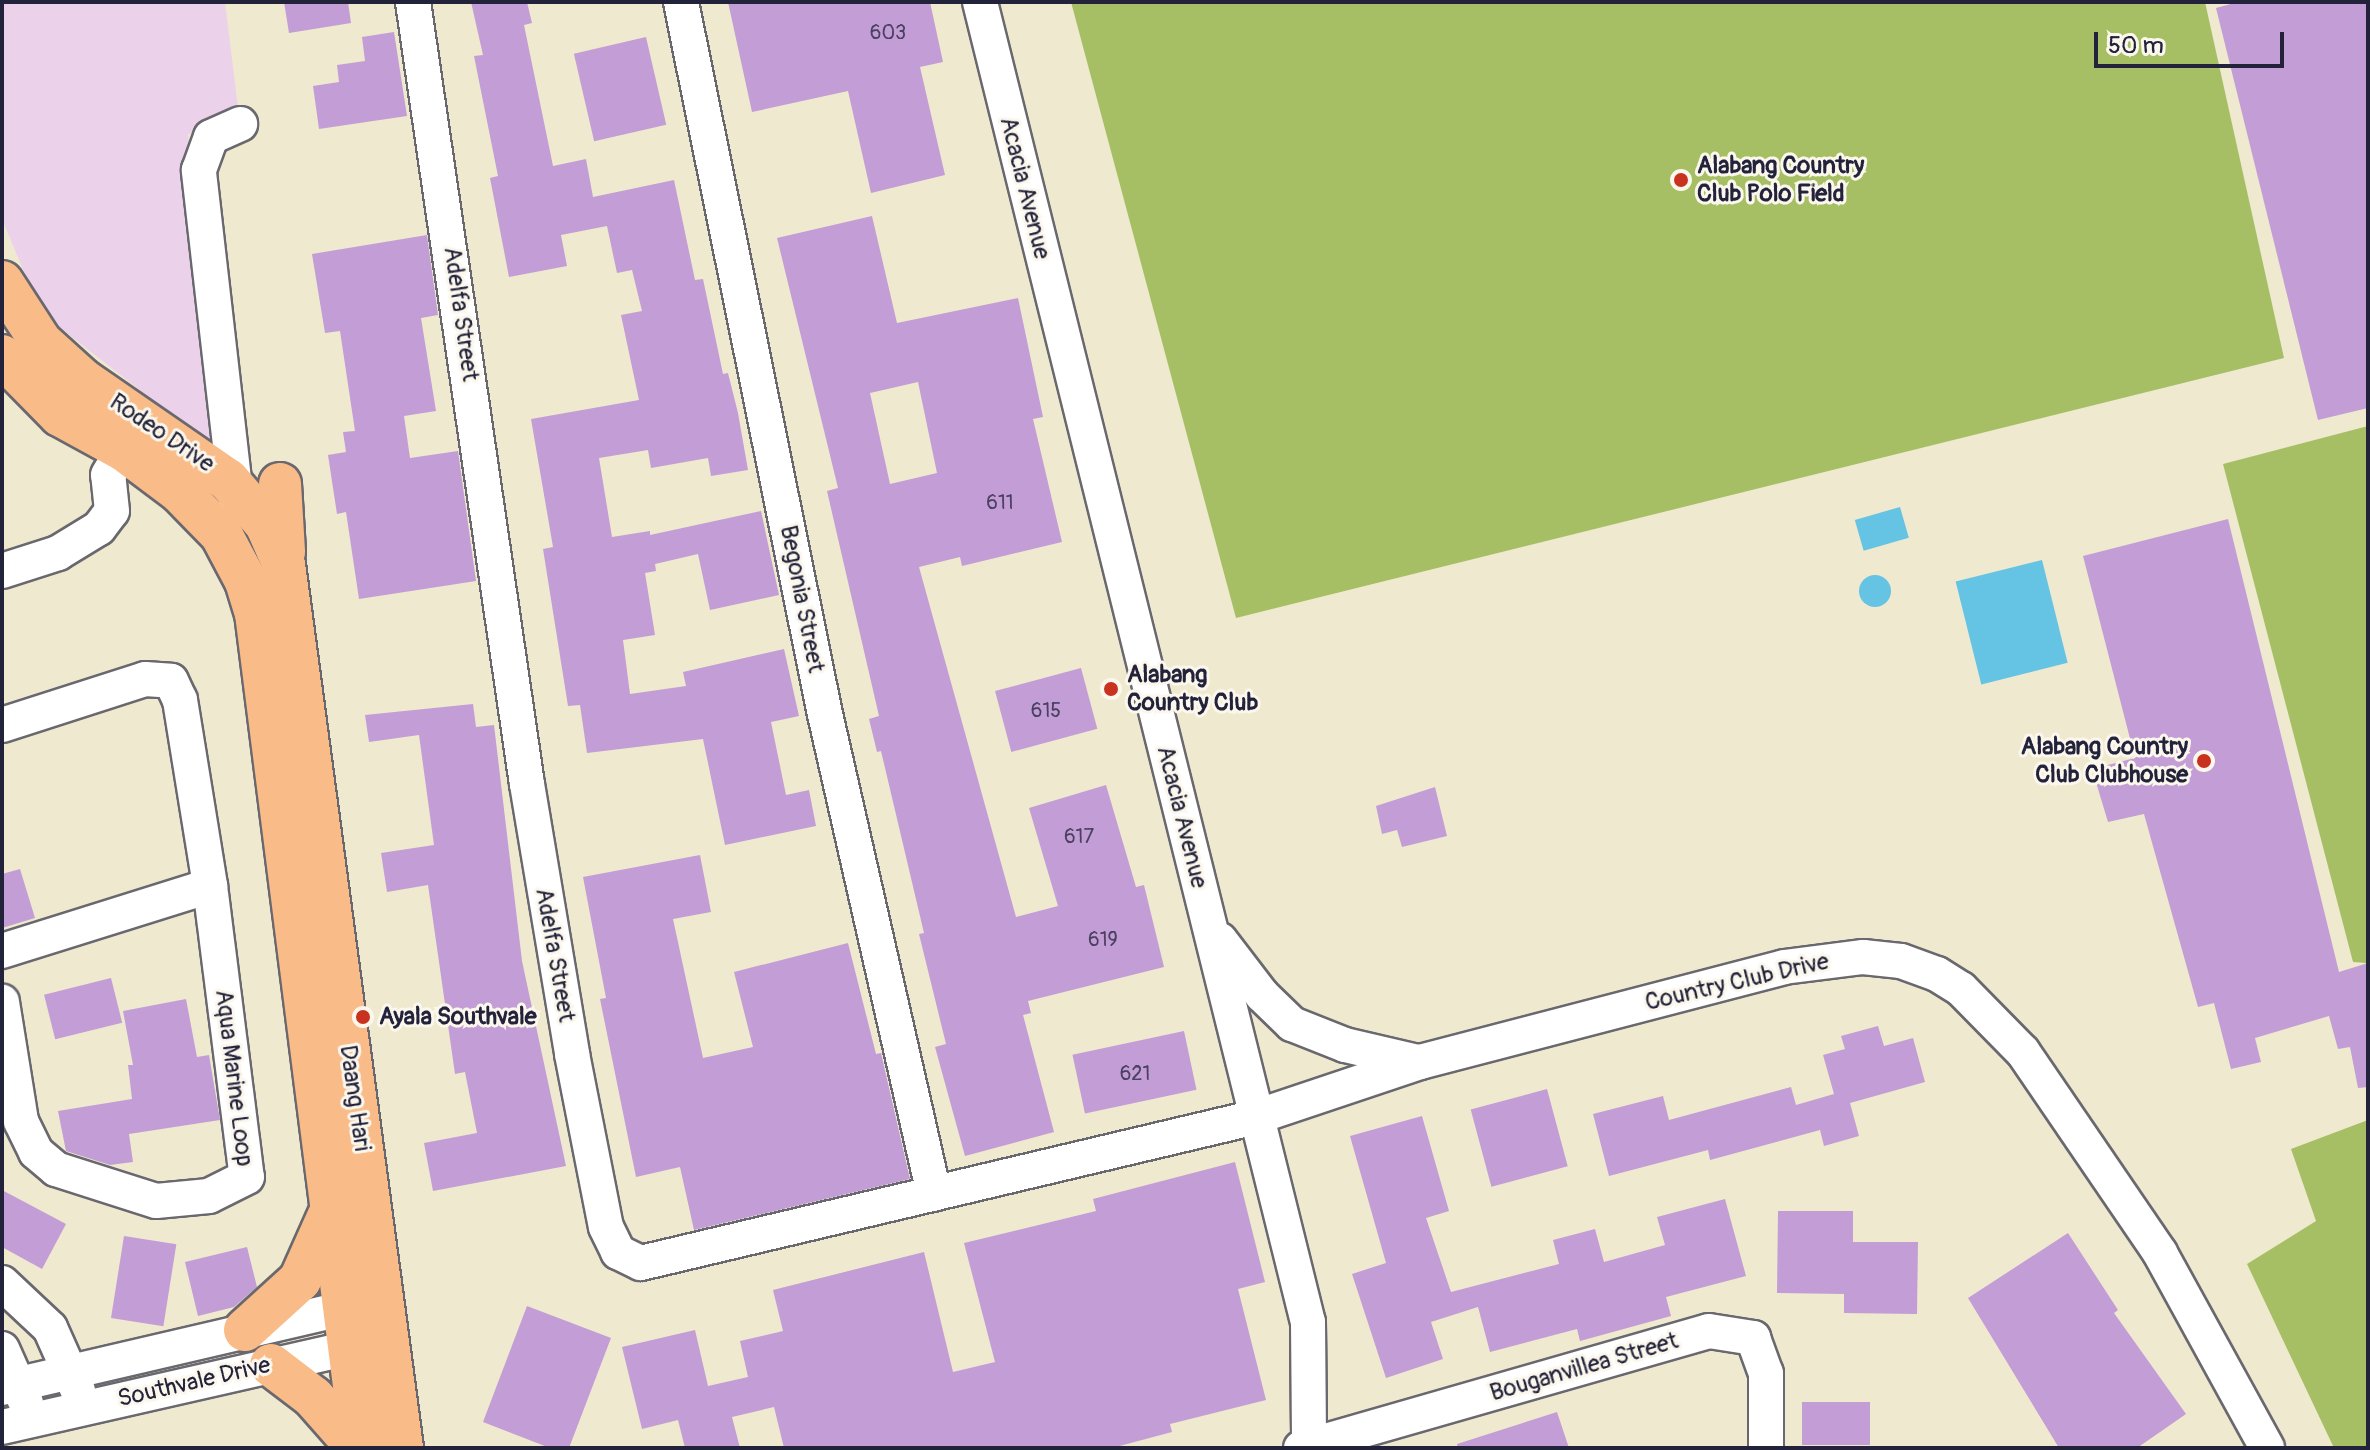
<!DOCTYPE html>
<html>
<head>
<meta charset="utf-8">
<style>
  body { margin:0 }
  #map { position:relative; width:2370px; height:1450px; overflow:hidden; background:#efe9cf; font-family:Pangolin,sans-serif }
  div>[style] { position:absolute }
  [style*='--x'] { left:calc(var(--x)*1px); top:calc(var(--y)*1px); width:calc(var(--w)*1px); rotate:calc(var(--a)*1deg) }
  .built>* { inset:0; background:#ecd1ea }
  .green>* { inset:0; background:#a6bf65 }
  .water>* { inset:0; background:#65c3e3; transform-origin:0 0 }
  .round { border-radius:50% }
  .building>* { inset:0; background:#c39dd5; transform-origin:0 0 }
  .roads { filter:drop-shadow(2px 0 #6a686f) drop-shadow(-2px 0 #6a686f) drop-shadow(0 2px #6a686f) drop-shadow(0 -2px #6a686f) }
  .minor>* { height:34px; margin:-17px; padding:0 17px; transform-origin:17px; border-radius:17px; background:#fff }
  .major>* { height:42px; margin:-21px; padding:0 21px; transform-origin:21px; border-radius:21px; background:#f9bc89 }
  .dots>* { width:22px; height:22px; translate:-50% -50%; box-sizing:border-box; border:4px solid #fbf7ec; border-radius:50% }
  span { translate:-50% -50%; white-space:nowrap; text-align:center; line-height:1.15; -webkit-text-stroke:6px #fbf7ec; paint-order:stroke }
  .number-label { font-size:20px; color:#4a4162 }
  .number-label span { -webkit-text-stroke-width:0 }
  .poi-label { font-size:24px; color:#22223b; font-weight:700 }
  .left { translate:0 -50%; text-align:left }
  .right { translate:-100% -50%; text-align:right }
  .street-label { font-size:24px; color:#22223b }
  .frame { position:absolute; inset:0; border:4px solid #22223b; pointer-events:none }
  .scale { position:absolute; left:2094px; top:32px; width:190px; height:36px; box-sizing:border-box; border:4px solid #22223b; border-top:0; padding-left:10px; font-size:24px; line-height:28px; white-space:nowrap; color:#22223b; -webkit-text-stroke:6px #fbf7ec; paint-order:stroke }
</style>
</head>
<body>
<div id="map">
  <div class="built">
    <i style="clip-path:polygon(2px 2px,225px 2px,240px 124px,188px 134px,219px 452px,58px 326px,29px 284px,2px 219px)"></i>
  </div>
  <div class="green">
    <i style="clip-path:polygon(1071px 2px,2205px 2px,2284px 358px,1236px 618px)"></i>
    <i style="clip-path:polygon(2368px 426px,2368px 972px,2366px 963px,2353px 962px,2223px 464px)"></i>
    <i style="clip-path:polygon(2368px 1120px,2368px 1448px,2334px 1448px,2247px 1264px,2316px 1221px,2291px 1149px)"></i>
  </div>
  <div class="water">
    <i style="left:1900px;top:507px;width:32px;height:47px;rotate:74deg"></i>
    <i style="left:2042px;top:560px;width:106px;height:89px;rotate:76deg"></i>
    <i class="round" style="left:1859px;top:575px;width:32px;height:32px"></i>
  </div>
  <div class="building">
    <i style="clip-path:polygon(284px 2px,348px 2px,351px 23px,289px 33px)"></i>
    <i style="clip-path:polygon(471px 2px,527px 2px,532px 23px,524px 25px,553px 166px,586px 159px,593px 197px,674px 180px,695px 280px,703px 279px,723px 374px,728px 373px,738px 413px,748px 470px,711px 476px,708px 458px,651px 468px,648px 450px,599px 458px,612px 537px,650px 531px,650px 535px,761px 511px,779px 595px,710px 610px,698px 554px,655px 564px,656px 571px,645px 573px,655px 635px,623px 640px,630px 694px,686px 686px,683px 672px,784px 649px,799px 716px,771px 722px,786px 795px,809px 790px,816px 826px,725px 845px,703px 739px,587px 753px,580px 705px,568px 706px,543px 549px,553px 547px,531px 419px,639px 400px,621px 315px,642px 311px,632px 270px,617px 273px,607px 226px,561px 235px,567px 266px,509px 277px,490px 178px,498px 176px,474px 56px,483px 55px)"></i>
    <i style="clip-path:polygon(728px 2px,930px 2px,943px 62px,920px 67px,945px 175px,871px 193px,848px 91px,752px 112px)"></i>
    <i style="clip-path:polygon(2238px 2px,2368px 2px,2368px 408px,2318px 420px,2216px 8px)"></i>
    <i style="clip-path:polygon(394px 32px,407px 116px,319px 129px,313px 86px,339px 82px,337px 65px,365px 61px,362px 37px)"></i>
    <i style="left:646px;top:37px;width:90px;height:74px;rotate:77deg"></i>
    <i style="clip-path:polygon(evenodd,872px 216px,897px 323px,1018px 298px,1043px 417px,1033px 419px,1062px 542px,962px 566px,960px 557px,919px 567px,1016px 917px,1058px 906px,1029px 808px,1106px 785px,1136px 887px,1144px 885px,1164px 967px,1028px 1001px,1031px 1013px,1023px 1015px,1054px 1132px,965px 1156px,935px 1047px,946px 1044px,919px 934px,924px 933px,881px 751px,877px 752px,869px 719px,879px 716px,827px 491px,838px 488px,777px 238px,872px 216px,918px 382px,937px 473px,890px 484px,870px 393px,918px 382px)"></i>
    <i style="clip-path:polygon(427px 235px,438px 315px,421px 318px,436px 411px,404px 416px,410px 458px,458px 451px,476px 581px,359px 599px,346px 512px,337px 514px,328px 455px,346px 452px,343px 432px,355px 431px,340px 331px,325px 333px,312px 254px)"></i>
    <i style="clip-path:polygon(2228px 519px,2339px 972px,2368px 963px,2368px 1087px,2358px 1088px,2350px 1047px,2338px 1049px,2329px 1016px,2255px 1038px,2261px 1062px,2231px 1069px,2214px 1003px,2198px 1007px,2144px 814px,2108px 822px,2092px 769px,2135px 758px,2083px 556px)"></i>
    <i style="left:1081px;top:668px;width:63px;height:89px;rotate:75deg"></i>
    <i style="clip-path:polygon(473px 704px,476px 727px,494px 725px,522px 961px,566px 1166px,433px 1191px,424px 1143px,477px 1133px,465px 1072px,455px 1074px,428px 885px,387px 892px,381px 853px,434px 845px,419px 735px,369px 742px,365px 715px)"></i>
    <i style="clip-path:polygon(1435px 787px,1447px 836px,1402px 847px,1397px 830px,1382px 834px,1376px 806px)"></i>
    <i style="clip-path:polygon(700px 855px,711px 912px,673px 919px,703px 1058px,753px 1047px,734px 972px,848px 943px,876px 1054px,881px 1053px,910px 1179px,694px 1230px,680px 1167px,636px 1177px,600px 999px,606px 998px,583px 877px)"></i>
    <i style="clip-path:polygon(20px 869px,35px 918px,2px 928px,2px 874px)"></i>
    <i style="left:111px;top:978px;width:46px;height:69px;rotate:76deg"></i>
    <i style="clip-path:polygon(186px 999px,197px 1057px,209px 1055px,220px 1120px,129px 1134px,133px 1162px,110px 1165px,66px 1151px,58px 1111px,132px 1099px,128px 1065px,133px 1065px,123px 1011px)"></i>
    <i style="clip-path:polygon(1878px 1026px,1884px 1046px,1913px 1038px,1925px 1082px,1850px 1103px,1859px 1136px,1824px 1146px,1820px 1130px,1710px 1160px,1708px 1150px,1609px 1176px,1593px 1114px,1663px 1096px,1669px 1120px,1791px 1087px,1796px 1105px,1834px 1094px,1823px 1055px,1845px 1049px,1841px 1036px)"></i>
    <i style="left:1184px;top:1031px;width:60px;height:114px;rotate:78deg"></i>
    <i style="left:1547px;top:1089px;width:80px;height:79px;rotate:75deg"></i>
    <i style="clip-path:polygon(1422px 1116px,1449px 1211px,1426px 1218px,1451px 1292px,1559px 1264px,1553px 1240px,1595px 1229px,1604px 1262px,1665px 1245px,1657px 1217px,1725px 1199px,1746px 1276px,1666px 1297px,1671px 1316px,1580px 1341px,1577px 1329px,1490px 1352px,1478px 1307px,1431px 1322px,1443px 1359px,1386px 1378px,1352px 1274px,1386px 1263px,1350px 1136px)"></i>
    <i style="clip-path:polygon(1235px 1162px,1265px 1282px,1238px 1289px,1266px 1400px,1170px 1424px,1172px 1432px,1112px 1448px,784px 1448px,774px 1407px,732px 1417px,740px 1448px,685px 1448px,678px 1420px,642px 1429px,622px 1347px,695px 1330px,708px 1386px,748px 1377px,740px 1341px,783px 1331px,773px 1290px,924px 1252px,953px 1372px,995px 1362px,964px 1243px,1096px 1211px,1093px 1199px)"></i>
    <i style="clip-path:polygon(2px 1190px,66px 1224px,42px 1269px,2px 1247px)"></i>
    <i style="clip-path:polygon(1778px 1211px,1853px 1211px,1853px 1242px,1918px 1242px,1917px 1314px,1844px 1313px,1844px 1294px,1777px 1293px)"></i>
    <i style="clip-path:polygon(2068px 1233px,2118px 1310px,2114px 1313px,2186px 1414px,2137px 1448px,2059px 1448px,1968px 1298px)"></i>
    <i style="left:124px;top:1236px;width:53px;height:83px;rotate:9deg"></i>
    <i style="clip-path:polygon(247px 1247px,257px 1287px,234px 1307px,198px 1316px,185px 1262px)"></i>
    <i style="clip-path:polygon(527px 1306px,611px 1338px,569px 1448px,550px 1448px,483px 1422px)"></i>
    <i style="left:1802px;top:1402px;width:68px;height:43px"></i>
    <i style="clip-path:polygon(1557px 1412px,1569px 1448px,1458px 1448px,1457px 1444px)"></i>
  </div>
  <div class="roads">
    <div class="minor">
      <i style="--x:413;--y:2;--w:790;--a:81.71"></i>
      <i style="--x:527;--y:784;--w:274;--a:80.5"></i>
      <i style="--x:572;--y:1054;--w:176;--a:78.9"></i>
      <i style="--x:606;--y:1227;--w:28;--a:64"></i>
      <i style="--x:618;--y:1252;--w:25;--a:26"></i>
      <i style="--x:641;--y:1263;--w:632;--a:-13.35"></i>
      <i style="--x:1256;--y:1117;--w:173;--a:-18.5"></i>
      <i style="--x:1420;--y:1062;--w:376;--a:-14.6"></i>
      <i style="--x:1784;--y:967;--w:80;--a:-7.2"></i>
      <i style="--x:1863;--y:957;--w:38;--a:6"></i>
      <i style="--x:1901;--y:961;--w:38;--a:20"></i>
      <i style="--x:1937;--y:974;--w:28;--a:32"></i>
      <i style="--x:1961;--y:989;--w:88;--a:45.5"></i>
      <i style="--x:2023;--y:1052;--w:243;--a:55.7"></i>
      <i style="--x:2160;--y:1253;--w:222;--a:61.2"></i>
      <i style="--x:681;--y:2;--w:726;--a:78.57"></i>
      <i style="--x:825;--y:714;--w:492;--a:77.2"></i>
      <i style="--x:980;--y:2;--w:1360;--a:76.05"></i>
      <i style="--x:1308;--y:1322;--w:126;--a:89.5"></i>
      <i style="--x:237;--y:506;--w:338;--a:-96.5"></i>
      <i style="--x:199;--y:170;--w:35;--a:-70"></i>
      <i style="--x:211;--y:137;--w:32;--a:-24"></i>
      <i style="--x:2;--y:571;--w:59;--a:-17.8"></i>
      <i style="--x:58;--y:553;--w:48;--a:-31.4"></i>
      <i style="--x:99;--y:528;--w:21;--a:-53"></i>
      <i style="--x:112;--y:511;--w:36;--a:-96"></i>
      <i style="--x:108;--y:475;--w:55;--a:-59.2"></i>
      <i style="--x:2;--y:725;--w:150;--a:-17.8"></i>
      <i style="--x:145;--y:679;--w:26;--a:4"></i>
      <i style="--x:171;--y:681;--w:21;--a:65"></i>
      <i style="--x:180;--y:700;--w:188;--a:80.8"></i>
      <i style="--x:210;--y:886;--w:293;--a:82.8"></i>
      <i style="--x:247;--y:1177;--w:42;--a:153.4"></i>
      <i style="--x:209;--y:1196;--w:53;--a:174.6"></i>
      <i style="--x:156;--y:1201;--w:105;--a:-162.3"></i>
      <i style="--x:56;--y:1169;--w:26;--a:-140"></i>
      <i style="--x:36;--y:1152;--w:34;--a:-116"></i>
      <i style="--x:21;--y:1121;--w:121;--a:-99.1"></i>
      <i style="--x:1220;--y:940;--w:69;--a:52.6"></i>
      <i style="--x:1262;--y:995;--w:42;--a:44"></i>
      <i style="--x:1292;--y:1024;--w:57;--a:21.6"></i>
      <i style="--x:1345;--y:1045;--w:75;--a:13.1"></i>
      <i style="--x:2;--y:951;--w:218;--a:-17.4"></i>
      <i style="--x:2;--y:1283;--w:66;--a:43.2"></i>
      <i style="--x:50;--y:1328;--w:69;--a:66"></i>
      <i style="--x:2;--y:1349;--w:59;--a:66"></i>
      <i style="--x:2;--y:1388;--w:376;--a:-13.1"></i>
      <i style="--x:2;--y:1427;--w:379;--a:-12.8"></i>
      <i style="--x:1301;--y:1448;--w:424;--a:-16"></i>
      <i style="--x:1709;--y:1331;--w:45;--a:9"></i>
      <i style="--x:1753;--y:1338;--w:37;--a:70"></i>
      <i style="--x:1766;--y:1373;--w:75;--a:90"></i>
    </div>
    <div class="major">
      <i style="--x:2;--y:282;--w:72;--a:57"></i>
      <i style="--x:41;--y:342;--w:57;--a:42.1"></i>
      <i style="--x:83;--y:380;--w:176;--a:34.6"></i>
      <i style="--x:228;--y:480;--w:58;--a:49.2"></i>
      <i style="--x:266;--y:524;--w:45;--a:66.3"></i>
      <i style="--x:284;--y:565;--w:891;--a:82.39"></i>
      <i style="--x:2;--y:356;--w:83;--a:45.5"></i>
      <i style="--x:60;--y:415;--w:73;--a:28.7"></i>
      <i style="--x:124;--y:450;--w:70;--a:36.9"></i>
      <i style="--x:180;--y:492;--w:59;--a:45.7"></i>
      <i style="--x:221;--y:534;--w:53;--a:62"></i>
      <i style="--x:246;--y:581;--w:34;--a:73"></i>
      <i style="--x:256;--y:613;--w:842;--a:82.77"></i>
      <i style="--x:280;--y:484;--w:68;--a:86.6"></i>
      <i style="--x:245;--y:1330;--w:74;--a:-42.3"></i>
      <i style="--x:300;--y:1280;--w:69;--a:-66"></i>
      <i style="--x:271;--y:1365;--w:53;--a:37.3"></i>
      <i style="--x:313;--y:1397;--w:68;--a:48.6"></i>
    </div>
  </div>
  <div class="dots">
    <i style="left:1681px;top:180px;background:#c8321e"></i>
    <i style="left:1111px;top:689px;background:#c8321e"></i>
    <i style="left:2204px;top:761px;background:#c8321e"></i>
    <i style="left:363px;top:1017px;background:#c8321e"></i>
  </div>
  <div class="number-label">
    <span style="left:888px;top:32px">603</span>
    <span style="left:1000px;top:502px">611</span>
    <span style="left:1046px;top:710px">615</span>
    <span style="left:1079px;top:836px">617</span>
    <span style="left:1103px;top:939px">619</span>
    <span style="left:1135px;top:1073px">621</span>
  </div>
  <div class="poi-label">
    <span class="left" style="left:1697px;top:180px">Alabang Country<br>Club Polo Field</span>
    <span class="left" style="left:1127px;top:689px">Alabang<br>Country Club</span>
    <span class="right" style="left:2188px;top:761px">Alabang Country<br>Club Clubhouse</span>
    <span class="left" style="left:379px;top:1017px">Ayala Southvale</span>
  </div>
  <div class="street-label">
    <span style="left:1025px;top:188px;rotate:76deg">Acacia Avenue</span>
    <span style="left:461px;top:314px;rotate:82deg">Adelfa Street</span>
    <span style="left:162px;top:433px;rotate:34deg">Rodeo Drive</span>
    <span style="left:802px;top:599px;rotate:79deg">Begonia Street</span>
    <span style="left:1182px;top:817px;rotate:76deg">Acacia Avenue</span>
    <span style="left:555px;top:955px;rotate:80deg">Adelfa Street</span>
    <span style="left:1737px;top:982px;rotate:-13deg">Country Club Drive</span>
    <span style="left:234px;top:1078px;rotate:83deg">Aqua Marine Loop</span>
    <span style="left:355px;top:1098px;rotate:82deg">Daang Hari</span>
    <span style="left:1584px;top:1367px;rotate:-16deg">Bouganvillea Street</span>
    <span style="left:194px;top:1382px;rotate:-13deg">Southvale Drive</span>
  </div>
  <div class="frame"></div>
  <div class="scale">50 m</div>
</div>
</body>
</html>
